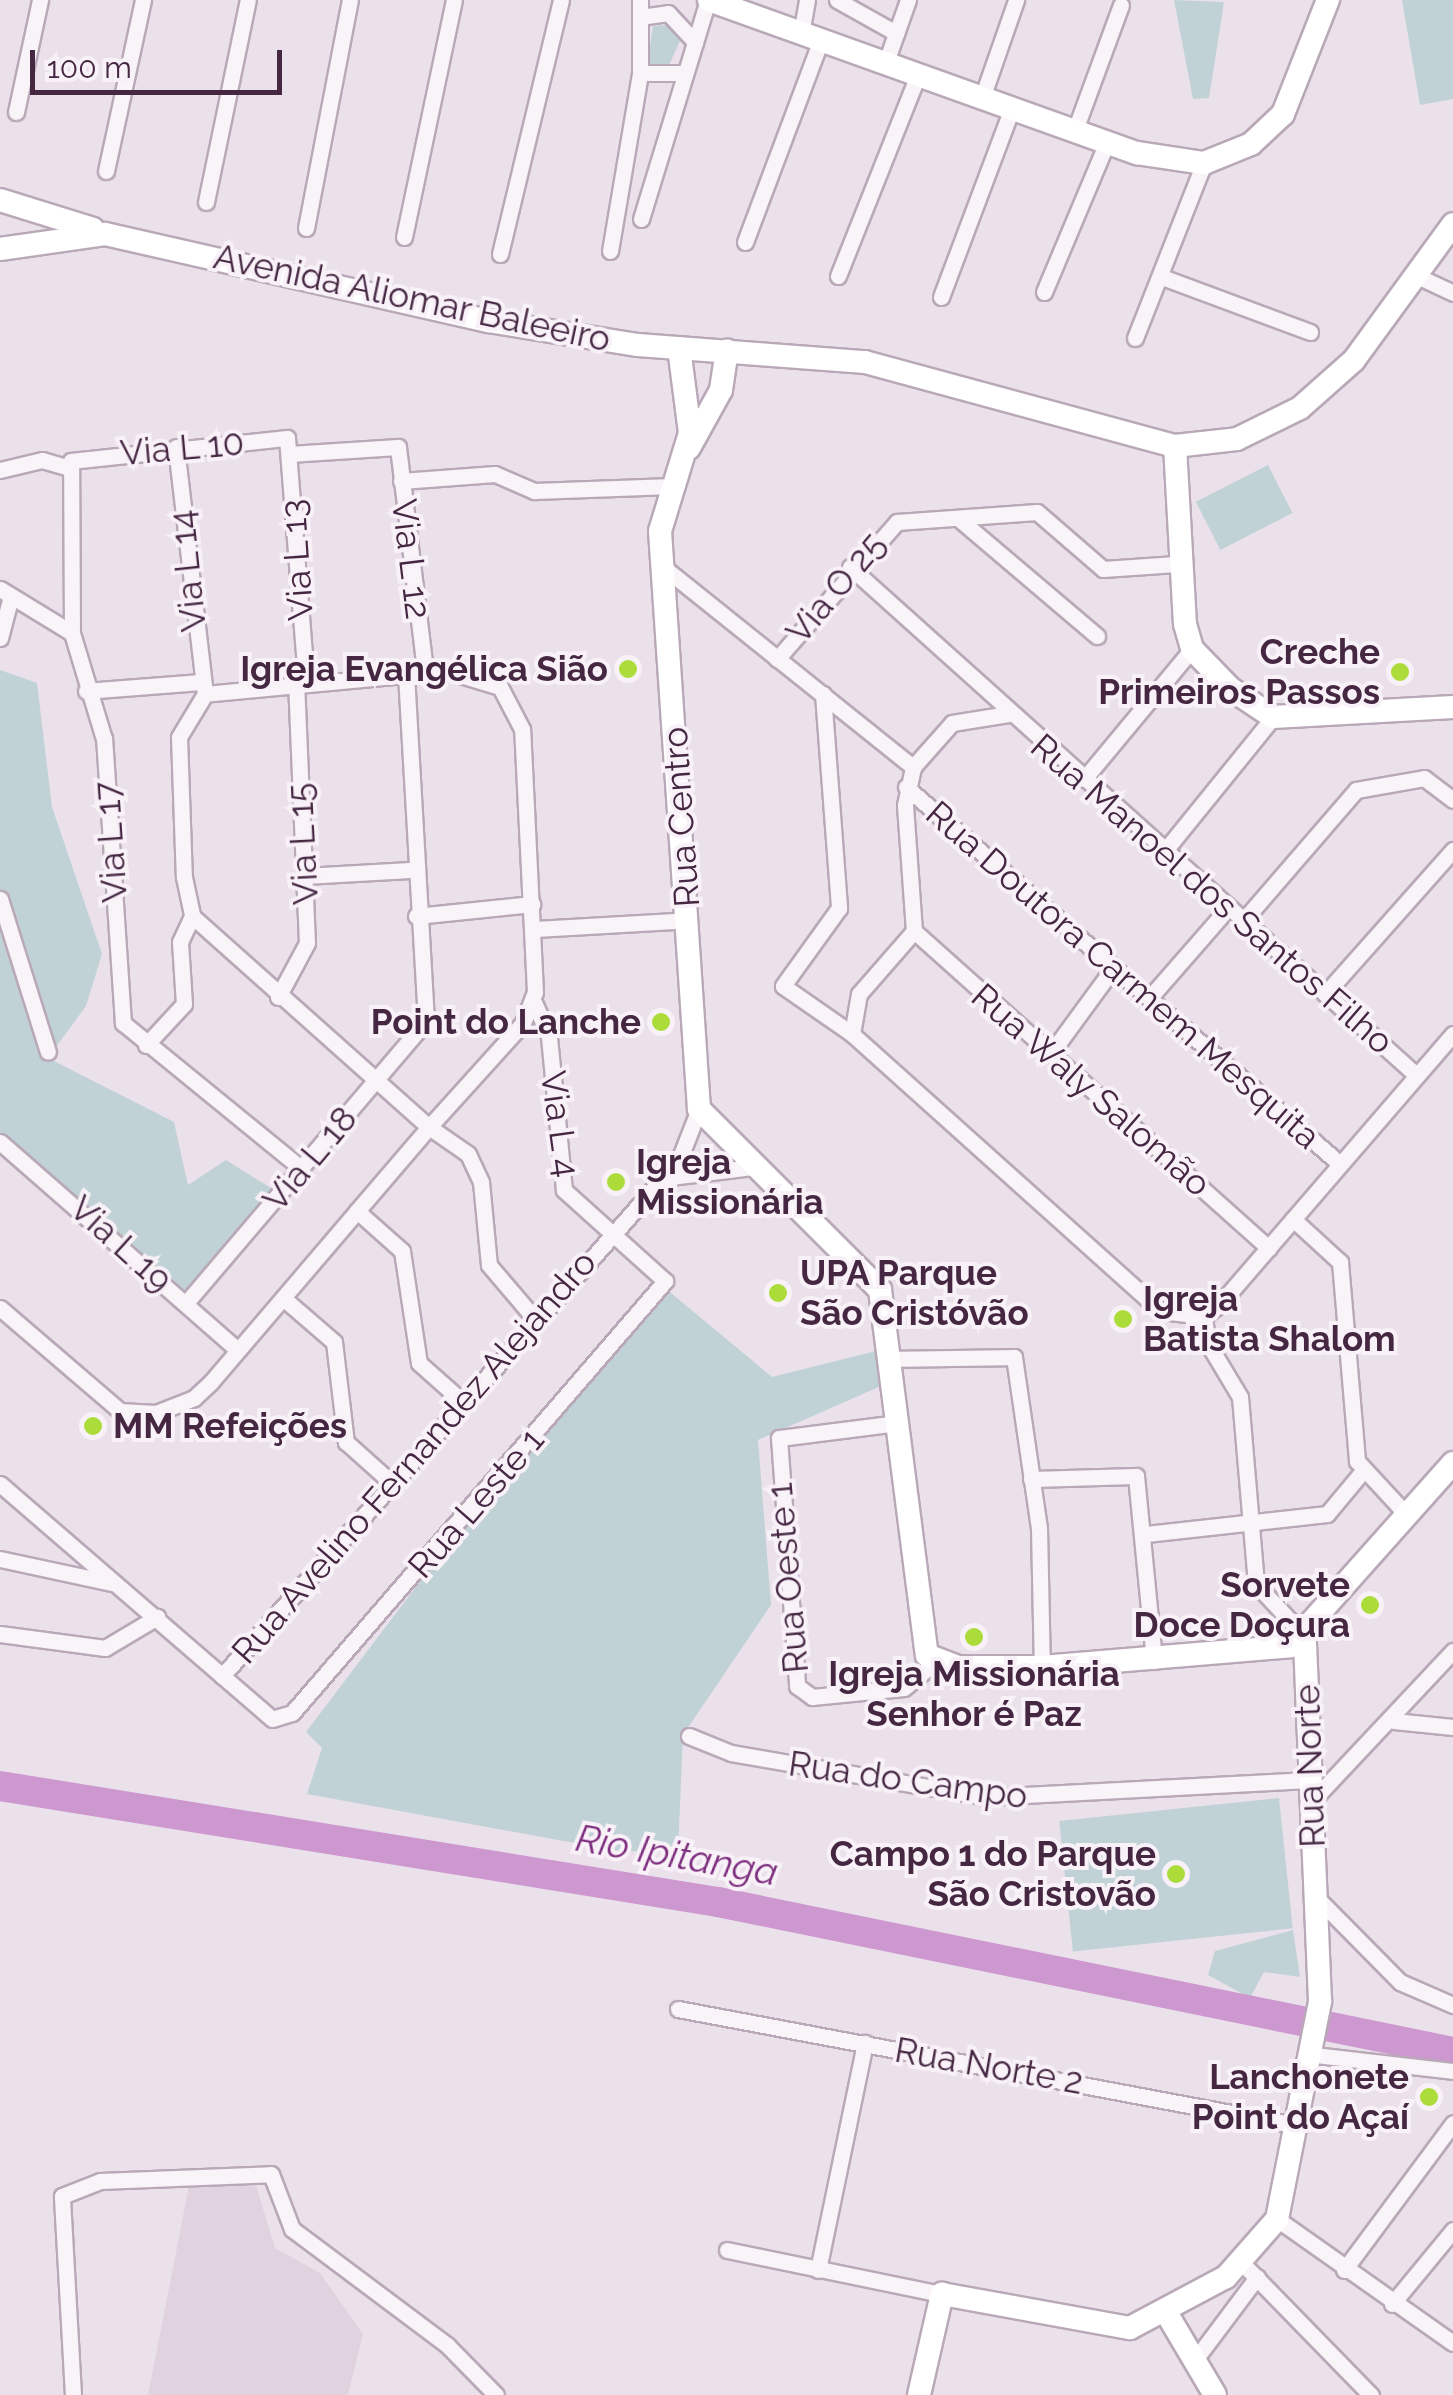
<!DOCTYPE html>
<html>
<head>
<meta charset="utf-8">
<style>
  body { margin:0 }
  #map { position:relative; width:1453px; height:2395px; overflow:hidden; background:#ebe1eb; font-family:Raleway,sans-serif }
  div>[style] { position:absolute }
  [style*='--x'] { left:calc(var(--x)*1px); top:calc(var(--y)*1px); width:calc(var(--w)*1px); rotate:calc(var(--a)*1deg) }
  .built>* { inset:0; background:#e0d2df }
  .green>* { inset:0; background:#c1d2d6; transform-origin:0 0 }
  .river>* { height:30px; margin:-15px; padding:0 15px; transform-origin:15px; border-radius:15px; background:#cd98cf }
  .roads { filter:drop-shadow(2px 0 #b9a9b8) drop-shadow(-2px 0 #b9a9b8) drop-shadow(0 2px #b9a9b8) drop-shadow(0 -2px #b9a9b8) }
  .street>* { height:15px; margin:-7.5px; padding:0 7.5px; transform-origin:7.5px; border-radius:7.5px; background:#f9f4f8 }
  .secondary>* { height:22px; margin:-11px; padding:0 11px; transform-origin:11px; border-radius:11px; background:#fff }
  .dots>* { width:28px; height:28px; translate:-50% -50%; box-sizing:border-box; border:5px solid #f8f1f8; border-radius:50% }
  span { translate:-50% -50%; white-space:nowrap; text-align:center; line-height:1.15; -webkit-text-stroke:8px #f8f1f8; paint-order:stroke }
  .street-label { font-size:35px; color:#452742 }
  .poi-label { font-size:35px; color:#452742; font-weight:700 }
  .right { translate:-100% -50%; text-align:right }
  .left { translate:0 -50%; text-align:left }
  .water-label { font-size:38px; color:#7d2d7d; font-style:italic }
  .scale { position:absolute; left:30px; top:50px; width:252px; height:45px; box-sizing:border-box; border:5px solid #452742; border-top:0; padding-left:12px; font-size:30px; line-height:35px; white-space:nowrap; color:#452742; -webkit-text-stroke:8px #f8f1f8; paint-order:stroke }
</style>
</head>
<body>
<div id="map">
  <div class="built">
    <i style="clip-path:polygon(190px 2181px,255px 2182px,275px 2248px,320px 2273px,363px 2334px,348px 2395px,148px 2395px)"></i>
  </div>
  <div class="green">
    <i style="clip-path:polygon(1174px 0,1224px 2px,1209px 98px,1193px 99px)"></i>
    <i style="clip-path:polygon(1402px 0,1453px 0,1453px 99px,1420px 105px)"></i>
    <i style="clip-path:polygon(675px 24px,682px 36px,667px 70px,647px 67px,653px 26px)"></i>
    <i style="left:1268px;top:465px;width:54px;height:81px;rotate:63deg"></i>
    <i style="clip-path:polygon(0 670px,37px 683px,52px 807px,102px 954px,86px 1006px,48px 1058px,174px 1122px,188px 1185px,226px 1160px,279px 1193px,181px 1304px,0 1132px)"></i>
    <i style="clip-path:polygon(659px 1283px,772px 1377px,884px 1349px,888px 1383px,758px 1440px,771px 1605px,683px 1735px,678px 1852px,618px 1851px,307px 1794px,322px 1748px,306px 1732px,531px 1435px)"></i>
    <i style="left:1279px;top:1798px;width:131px;height:221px;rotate:84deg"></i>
    <i style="clip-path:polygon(1293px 1930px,1300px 1977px,1264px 1972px,1250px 1998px,1208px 1975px,1215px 1951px)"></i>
  </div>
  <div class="river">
    <i style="--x:0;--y:1786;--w:727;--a:9.18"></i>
    <i style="--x:718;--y:1902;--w:750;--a:11.53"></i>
  </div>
  <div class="roads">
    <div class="street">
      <i style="--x:640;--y:0;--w:73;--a:90"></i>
      <i style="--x:640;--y:73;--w:44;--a:0"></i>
      <i style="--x:837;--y:0;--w:68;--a:29.2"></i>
      <i style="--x:640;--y:17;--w:28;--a:-8"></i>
      <i style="--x:668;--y:13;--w:40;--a:47"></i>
      <i style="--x:801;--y:34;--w:35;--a:-80"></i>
      <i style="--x:886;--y:62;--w:66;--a:-70.5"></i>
      <i style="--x:983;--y:95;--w:101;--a:-70.8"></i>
      <i style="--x:16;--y:112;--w:115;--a:-77.9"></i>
      <i style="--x:1075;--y:130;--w:133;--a:-69.8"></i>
      <i style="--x:106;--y:171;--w:175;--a:-77.8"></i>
      <i style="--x:206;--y:202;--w:206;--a:-78.3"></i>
      <i style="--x:641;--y:219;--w:229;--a:-73"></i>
      <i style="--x:306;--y:228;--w:232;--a:-79.1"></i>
      <i style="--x:404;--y:237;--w:242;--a:-78.1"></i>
      <i style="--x:745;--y:242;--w:214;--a:-69.4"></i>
      <i style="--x:610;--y:251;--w:181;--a:-80.4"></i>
      <i style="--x:500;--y:254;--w:261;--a:-76.5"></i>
      <i style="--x:838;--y:276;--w:216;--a:-68.3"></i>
      <i style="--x:1417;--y:276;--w:40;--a:25"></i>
      <i style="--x:1162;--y:277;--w:158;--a:20.4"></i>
      <i style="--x:1044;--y:292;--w:163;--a:-67.2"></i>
      <i style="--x:941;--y:297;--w:202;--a:-69.4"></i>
      <i style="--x:1135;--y:338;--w:188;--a:-68.5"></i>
      <i style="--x:176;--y:447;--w:249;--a:83.3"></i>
      <i style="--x:289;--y:454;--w:109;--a:-3.7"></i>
      <i style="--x:398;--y:447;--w:226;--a:83.1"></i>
      <i style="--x:0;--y:470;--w:43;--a:-13.4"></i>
      <i style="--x:42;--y:460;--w:26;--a:16"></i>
      <i style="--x:401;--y:481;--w:94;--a:-4.3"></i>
      <i style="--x:495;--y:474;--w:43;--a:23.6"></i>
      <i style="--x:534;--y:491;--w:138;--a:-2.1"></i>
      <i style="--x:959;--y:519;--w:181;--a:40.3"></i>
      <i style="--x:662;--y:566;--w:322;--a:38.7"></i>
      <i style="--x:850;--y:567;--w:759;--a:41.9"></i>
      <i style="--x:0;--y:589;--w:84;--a:31.4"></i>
      <i style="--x:0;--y:638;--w:43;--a:-75.3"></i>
      <i style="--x:777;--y:659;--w:182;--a:-48.8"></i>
      <i style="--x:897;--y:522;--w:140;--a:-4.1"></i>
      <i style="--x:1037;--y:512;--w:87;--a:40.8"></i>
      <i style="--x:1103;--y:569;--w:73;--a:-3.9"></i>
      <i style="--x:86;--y:691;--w:114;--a:-4.5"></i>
      <i style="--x:823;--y:694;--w:215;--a:85.7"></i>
      <i style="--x:839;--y:908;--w:96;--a:125.7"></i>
      <i style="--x:783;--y:986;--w:84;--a:34.8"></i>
      <i style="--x:852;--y:1034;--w:415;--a:41.9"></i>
      <i style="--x:1161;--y:1311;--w:43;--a:6.6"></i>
      <i style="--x:1204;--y:1316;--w:19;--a:-36"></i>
      <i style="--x:1219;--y:1305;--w:358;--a:-49.2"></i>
      <i style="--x:1084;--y:779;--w:169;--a:-50.3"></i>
      <i style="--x:906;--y:787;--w:575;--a:40.98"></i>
      <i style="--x:1167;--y:848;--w:169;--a:-51"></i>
      <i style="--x:304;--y:876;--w:106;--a:-3.2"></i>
      <i style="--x:0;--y:899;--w:160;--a:72.6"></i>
      <i style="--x:416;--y:916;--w:117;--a:-5.9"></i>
      <i style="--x:1243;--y:921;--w:173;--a:-49.2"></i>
      <i style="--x:1356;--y:790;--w:69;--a:-10"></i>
      <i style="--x:1424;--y:778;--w:36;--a:37"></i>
      <i style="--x:534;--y:929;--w:155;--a:-3.3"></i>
      <i style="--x:914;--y:931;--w:476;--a:41.8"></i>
      <i style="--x:1325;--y:994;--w:193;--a:-48.4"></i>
      <i style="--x:1152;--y:995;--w:116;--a:-48.9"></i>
      <i style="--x:278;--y:997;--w:61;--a:-61.8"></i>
      <i style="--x:307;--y:943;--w:260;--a:-92.4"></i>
      <i style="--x:852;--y:1034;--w:41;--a:-80.1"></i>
      <i style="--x:859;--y:994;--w:84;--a:-48.9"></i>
      <i style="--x:914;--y:931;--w:126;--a:-94.1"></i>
      <i style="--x:905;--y:805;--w:39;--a:-78"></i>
      <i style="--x:913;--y:767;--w:59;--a:-48.4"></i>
      <i style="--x:952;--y:723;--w:57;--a:-9.1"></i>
      <i style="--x:146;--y:1045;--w:56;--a:-47.2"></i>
      <i style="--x:184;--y:1004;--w:62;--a:-93.7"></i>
      <i style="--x:180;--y:942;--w:29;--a:-65"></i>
      <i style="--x:1051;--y:1053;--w:107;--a:-53.8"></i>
      <i style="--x:0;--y:1142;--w:316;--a:41.2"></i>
      <i style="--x:302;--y:1169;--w:231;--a:-140.8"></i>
      <i style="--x:123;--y:1023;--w:285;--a:-93.8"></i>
      <i style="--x:104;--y:739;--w:111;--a:-106.8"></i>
      <i style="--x:72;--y:633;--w:172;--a:-90.3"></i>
      <i style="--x:71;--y:461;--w:217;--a:-6.1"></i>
      <i style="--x:287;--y:438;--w:245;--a:85.5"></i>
      <i style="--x:663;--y:1178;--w:91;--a:-7"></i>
      <i style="--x:357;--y:1211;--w:60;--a:41.6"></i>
      <i style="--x:402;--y:1251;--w:113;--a:81.4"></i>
      <i style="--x:419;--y:1363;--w:59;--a:41.6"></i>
      <i style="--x:1293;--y:1219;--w:64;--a:42.5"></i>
      <i style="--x:1340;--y:1262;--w:200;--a:85.1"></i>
      <i style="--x:1357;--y:1461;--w:75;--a:47.2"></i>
      <i style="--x:283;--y:1298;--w:67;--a:40.8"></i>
      <i style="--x:334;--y:1342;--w:101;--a:83.2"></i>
      <i style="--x:346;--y:1442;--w:63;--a:41.8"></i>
      <i style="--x:186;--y:1303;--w:370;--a:-49.6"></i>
      <i style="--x:426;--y:1021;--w:349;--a:-93.3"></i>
      <i style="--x:0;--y:1308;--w:158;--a:40.6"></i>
      <i style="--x:120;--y:1411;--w:36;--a:3"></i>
      <i style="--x:156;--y:1413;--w:41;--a:-21.5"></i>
      <i style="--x:194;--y:1398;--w:23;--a:-43"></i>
      <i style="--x:211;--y:1382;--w:225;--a:-49.5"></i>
      <i style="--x:357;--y:1211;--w:111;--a:-49.4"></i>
      <i style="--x:429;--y:1127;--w:140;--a:-47.9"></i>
      <i style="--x:523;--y:1023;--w:33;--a:-69"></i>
      <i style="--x:535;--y:992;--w:263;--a:-92.8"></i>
      <i style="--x:522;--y:729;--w:47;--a:-117.6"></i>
      <i style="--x:500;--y:687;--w:55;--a:-163.2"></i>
      <i style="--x:447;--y:671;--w:243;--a:174.6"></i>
      <i style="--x:205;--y:694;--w:50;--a:121.2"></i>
      <i style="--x:179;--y:737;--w:140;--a:88"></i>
      <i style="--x:184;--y:877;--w:40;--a:78"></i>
      <i style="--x:192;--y:916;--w:317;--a:41.7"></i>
      <i style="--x:429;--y:1127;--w:47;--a:34.7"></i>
      <i style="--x:468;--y:1154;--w:31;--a:65"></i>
      <i style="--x:481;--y:1182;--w:83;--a:84.5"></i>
      <i style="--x:489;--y:1265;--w:71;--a:49.6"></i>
      <i style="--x:1204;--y:1316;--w:26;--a:83"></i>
      <i style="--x:1207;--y:1342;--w:64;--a:59"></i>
      <i style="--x:1240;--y:1397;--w:188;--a:85.1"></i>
      <i style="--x:1256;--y:1584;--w:72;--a:47.2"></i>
      <i style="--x:891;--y:1359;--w:123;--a:-0.9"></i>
      <i style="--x:1014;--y:1357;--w:173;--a:81.7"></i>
      <i style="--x:1039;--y:1528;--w:139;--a:88.8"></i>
      <i style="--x:898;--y:1423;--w:120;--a:172.8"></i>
      <i style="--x:779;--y:1438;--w:249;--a:85.8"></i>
      <i style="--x:797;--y:1686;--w:19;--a:36"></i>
      <i style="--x:812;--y:1697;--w:92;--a:-5.6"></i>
      <i style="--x:904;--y:1688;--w:40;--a:-40"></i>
      <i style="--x:1031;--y:1479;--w:105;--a:-1.6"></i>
      <i style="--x:1136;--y:1476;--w:186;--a:84.4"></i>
      <i style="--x:0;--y:1484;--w:359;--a:40.8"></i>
      <i style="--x:272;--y:1719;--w:21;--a:-17"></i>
      <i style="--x:292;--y:1713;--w:571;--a:-49.19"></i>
      <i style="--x:665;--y:1281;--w:136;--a:-138"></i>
      <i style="--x:564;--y:1190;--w:155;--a:-95.6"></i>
      <i style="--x:549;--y:1036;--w:36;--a:-114"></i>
      <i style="--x:1146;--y:1534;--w:182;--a:-6.3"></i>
      <i style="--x:1327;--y:1514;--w:55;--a:-50.2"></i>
      <i style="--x:0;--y:1559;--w:115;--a:12.1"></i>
      <i style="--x:0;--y:1634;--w:106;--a:7.6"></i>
      <i style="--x:105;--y:1648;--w:61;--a:-30.8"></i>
      <i style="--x:222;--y:1676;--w:689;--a:-48.47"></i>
      <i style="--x:679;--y:1160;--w:55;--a:-68.6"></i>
      <i style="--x:1394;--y:1721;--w:59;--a:5.8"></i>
      <i style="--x:689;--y:1736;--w:45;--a:22"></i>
      <i style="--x:731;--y:1753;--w:258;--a:9.8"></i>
      <i style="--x:985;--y:1797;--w:326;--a:-3"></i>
      <i style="--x:1312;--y:1801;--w:206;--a:-46.8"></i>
      <i style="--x:1314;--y:1895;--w:122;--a:45.3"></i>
      <i style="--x:1400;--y:1982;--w:58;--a:23.5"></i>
      <i style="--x:678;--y:2009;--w:633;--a:10.65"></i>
      <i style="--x:1315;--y:2055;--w:139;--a:6.6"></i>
      <i style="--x:1277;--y:2219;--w:215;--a:35.2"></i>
      <i style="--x:727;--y:2250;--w:219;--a:11.6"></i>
      <i style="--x:1242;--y:2263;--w:185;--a:45.7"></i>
      <i style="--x:818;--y:2270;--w:232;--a:-78.3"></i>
      <i style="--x:1344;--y:2270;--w:183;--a:-53.4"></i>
      <i style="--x:1392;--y:2304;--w:96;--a:-50.5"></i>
      <i style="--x:1194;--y:2361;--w:105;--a:-53.1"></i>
      <i style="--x:73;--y:2395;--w:199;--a:-93.2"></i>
      <i style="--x:62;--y:2196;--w:41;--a:-21.5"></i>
      <i style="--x:100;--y:2181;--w:171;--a:-2.3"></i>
      <i style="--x:271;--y:2174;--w:59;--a:69.1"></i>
      <i style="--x:292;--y:2229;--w:194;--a:36.8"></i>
      <i style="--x:447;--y:2345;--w:70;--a:45.6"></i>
    </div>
    <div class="secondary">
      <i style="--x:709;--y:0;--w:455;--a:19.7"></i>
      <i style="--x:1137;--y:153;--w:68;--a:8.5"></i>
      <i style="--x:1204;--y:163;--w:51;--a:-22"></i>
      <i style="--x:1251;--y:144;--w:44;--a:-43.2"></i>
      <i style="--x:1283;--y:114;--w:123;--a:-68.5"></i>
      <i style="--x:0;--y:200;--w:97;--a:17.3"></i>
      <i style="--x:0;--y:249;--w:106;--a:-8.1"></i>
      <i style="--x:105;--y:234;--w:393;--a:12.8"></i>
      <i style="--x:488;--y:321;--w:152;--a:9.1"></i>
      <i style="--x:638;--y:345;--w:228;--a:4.3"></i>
      <i style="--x:865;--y:362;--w:321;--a:15.2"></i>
      <i style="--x:1175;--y:446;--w:62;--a:-6.4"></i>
      <i style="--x:1237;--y:439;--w:70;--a:-26.2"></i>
      <i style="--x:1300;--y:408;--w:72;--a:-41.6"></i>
      <i style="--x:1354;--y:360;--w:168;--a:-53.9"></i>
      <i style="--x:679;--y:348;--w:86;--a:82.6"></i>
      <i style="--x:690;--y:433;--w:102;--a:107"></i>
      <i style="--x:660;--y:531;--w:579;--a:86.14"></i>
      <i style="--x:699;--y:1109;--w:256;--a:45"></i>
      <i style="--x:880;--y:1290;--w:368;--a:82.7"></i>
      <i style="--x:927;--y:1655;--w:34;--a:21"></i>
      <i style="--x:959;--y:1667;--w:83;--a:0"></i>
      <i style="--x:1042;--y:1667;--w:249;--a:-4.8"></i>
      <i style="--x:1290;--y:1646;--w:245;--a:-48.3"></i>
      <i style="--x:1175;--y:446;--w:178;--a:86.8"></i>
      <i style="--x:1185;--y:624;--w:26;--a:74"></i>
      <i style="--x:1192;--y:649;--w:56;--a:45.7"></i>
      <i style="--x:1231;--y:689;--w:50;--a:33.7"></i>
      <i style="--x:1273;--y:717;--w:180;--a:-3.2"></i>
      <i style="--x:689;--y:448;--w:66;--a:-61.1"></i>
      <i style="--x:721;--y:390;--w:40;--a:-81.5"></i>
      <i style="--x:1167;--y:2314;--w:94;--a:59.3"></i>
      <i style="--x:919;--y:2395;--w:104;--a:-77.2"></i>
      <i style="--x:942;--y:2294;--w:191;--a:10.3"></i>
      <i style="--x:1130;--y:2328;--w:109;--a:-28"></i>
      <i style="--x:1226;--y:2277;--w:77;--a:-48.7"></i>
      <i style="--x:1277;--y:2219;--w:222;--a:-78.8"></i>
      <i style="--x:1320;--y:2001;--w:364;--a:-92.4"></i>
    </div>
  </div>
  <div class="dots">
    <i style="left:628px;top:669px;background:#abdc3a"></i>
    <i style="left:1400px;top:672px;background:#abdc3a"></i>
    <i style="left:661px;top:1022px;background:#abdc3a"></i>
    <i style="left:616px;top:1182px;background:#abdc3a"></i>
    <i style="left:778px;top:1293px;background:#abdc3a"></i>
    <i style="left:1123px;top:1319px;background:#abdc3a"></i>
    <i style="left:93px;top:1426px;background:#abdc3a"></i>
    <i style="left:1370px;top:1605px;background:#abdc3a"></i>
    <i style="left:974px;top:1637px;background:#abdc3a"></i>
    <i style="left:1176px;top:1874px;background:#abdc3a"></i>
    <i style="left:1429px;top:2097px;background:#abdc3a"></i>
  </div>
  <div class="street-label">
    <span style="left:412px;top:298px;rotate:12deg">Avenida Aliomar Baleeiro</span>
    <span style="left:182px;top:448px;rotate:-5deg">Via L 10</span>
    <span style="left:411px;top:559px;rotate:83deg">Via L 12</span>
    <span style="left:297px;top:560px;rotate:-94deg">Via L 13</span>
    <span style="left:188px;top:571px;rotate:-96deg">Via L 14</span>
    <span style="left:836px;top:588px;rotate:-50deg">Via O 25</span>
    <span style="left:681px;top:817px;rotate:-94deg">Rua Centro</span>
    <span style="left:111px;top:842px;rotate:-94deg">Via L 17</span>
    <span style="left:303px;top:844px;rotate:-93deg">Via L 15</span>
    <span style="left:1212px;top:894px;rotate:41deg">Rua Manoel dos Santos Filho</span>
    <span style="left:1123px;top:975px;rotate:41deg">Rua Doutora Carmem Mesquita</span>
    <span style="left:1091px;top:1090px;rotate:41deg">Rua Waly Salomão</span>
    <span style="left:560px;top:1124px;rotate:82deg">Via L 4</span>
    <span style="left:310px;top:1159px;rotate:-50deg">Via L 18</span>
    <span style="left:121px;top:1244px;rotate:42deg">Via L 19</span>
    <span style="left:414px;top:1457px;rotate:-49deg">Rua Avelino Fernandez Alejandro</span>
    <span style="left:476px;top:1503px;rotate:-49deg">Rua Leste 1</span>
    <span style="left:788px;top:1578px;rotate:-95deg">Rua Oeste 1</span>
    <span style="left:1310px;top:1766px;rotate:-92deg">Rua Norte</span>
    <span style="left:908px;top:1780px;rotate:8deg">Rua do Campo</span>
    <span style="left:989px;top:2066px;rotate:10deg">Rua Norte 2</span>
  </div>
  <div class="poi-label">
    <span class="right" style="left:1380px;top:672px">Creche<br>Primeiros Passos</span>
    <span class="right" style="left:608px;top:669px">Igreja Evangélica Sião</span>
    <span class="right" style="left:641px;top:1022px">Point do Lanche</span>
    <span class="left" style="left:636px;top:1182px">Igreja<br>Missionária</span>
    <span class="left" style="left:800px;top:1293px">UPA Parque<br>São Cristóvão</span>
    <span class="left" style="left:1143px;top:1319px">Igreja<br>Batista Shalom</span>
    <span class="left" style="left:113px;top:1426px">MM Refeições</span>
    <span class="right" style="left:1350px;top:1605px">Sorvete<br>Doce Doçura</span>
    <span style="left:974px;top:1694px">Igreja Missionária<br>Senhor é Paz</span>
    <span class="right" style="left:1156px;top:1874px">Campo 1 do Parque<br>São Cristovão</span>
    <span class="right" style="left:1409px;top:2097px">Lanchonete<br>Point do Açaí</span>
  </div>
  <div class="water-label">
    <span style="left:677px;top:1855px;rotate:10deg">Rio Ipitanga</span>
  </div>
  <div class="scale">100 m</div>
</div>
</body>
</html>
